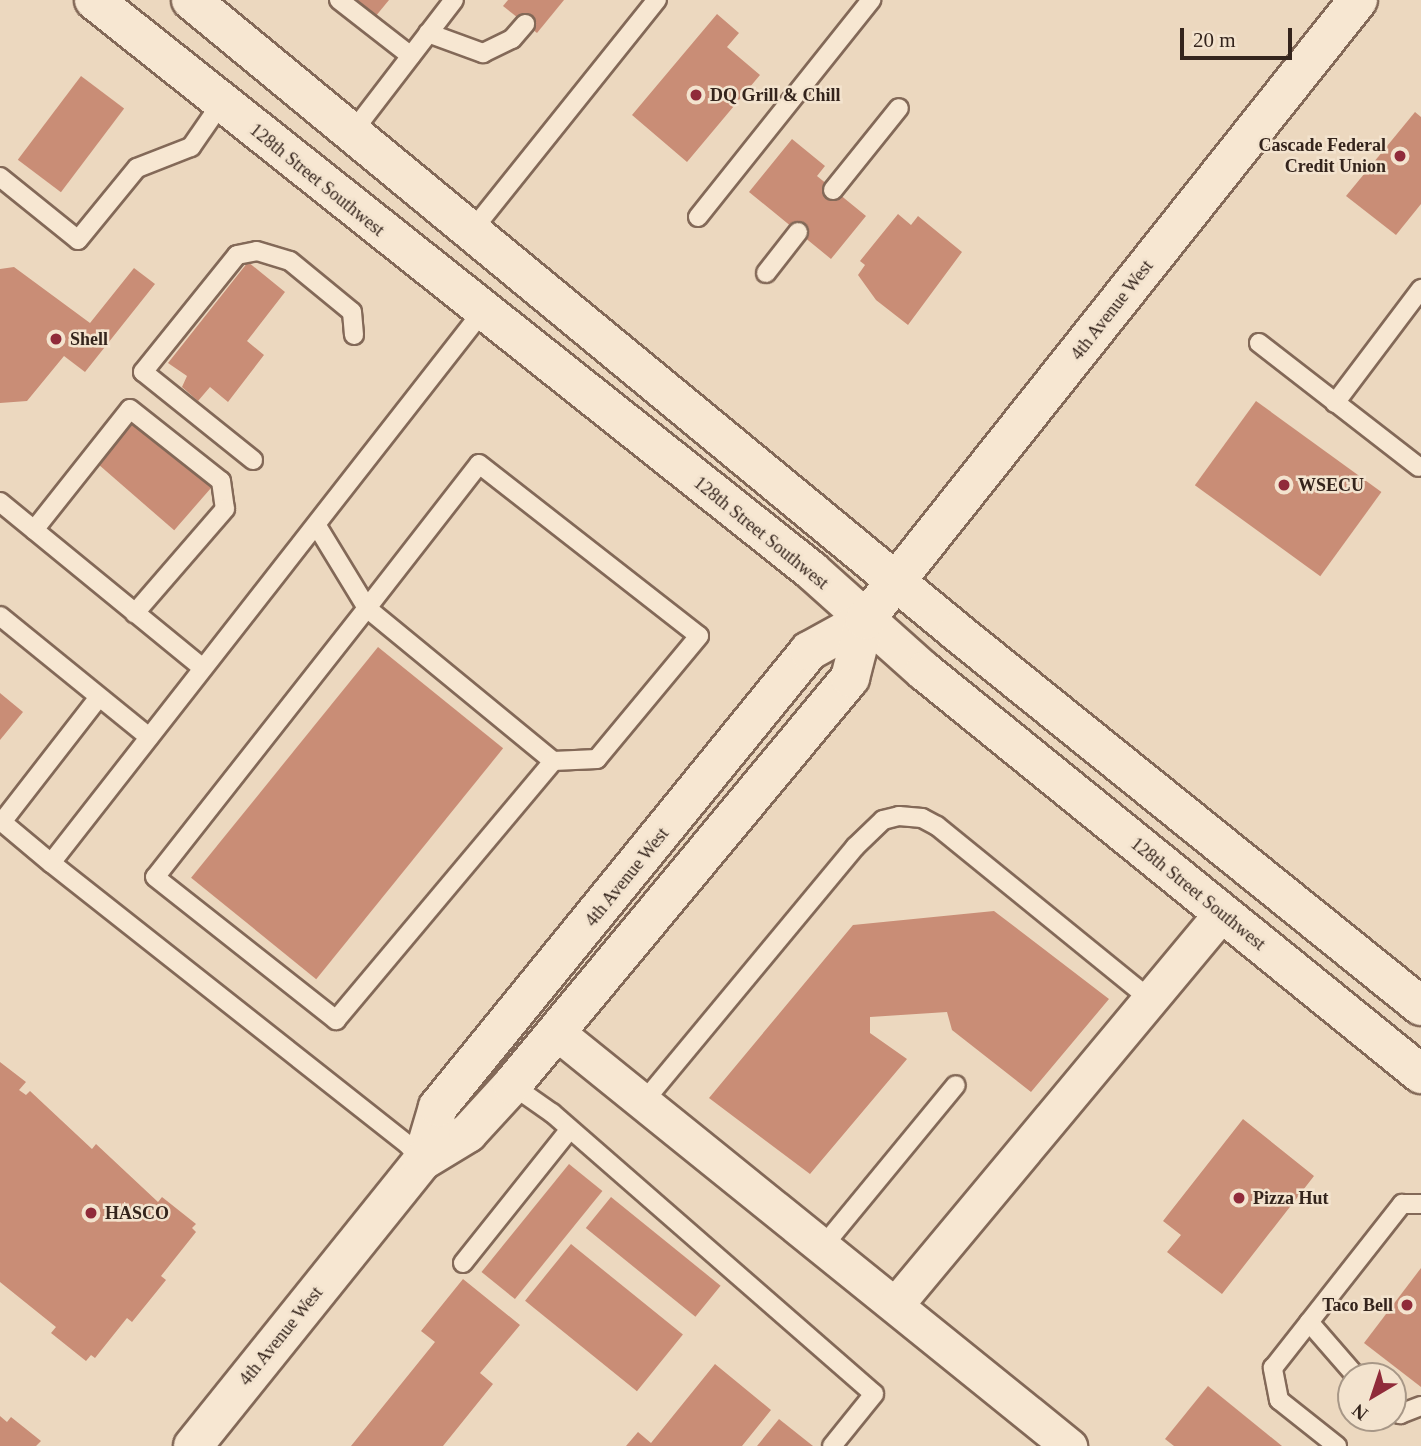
<!DOCTYPE html>
<html>
<head>
<meta charset="utf-8">
<style>
  body { margin:0 }
  #map { position:relative; width:1421px; height:1446px; overflow:hidden; background:#ecd8bf; font-family:"Times New Roman",serif }
  div>[style] { position:absolute }
  [style*='--x'] { left:calc(var(--x)*1px); top:calc(var(--y)*1px); width:calc(var(--w)*1px); rotate:calc(var(--a)*1deg) }
  .building>* { inset:0; background:#c98d76; transform-origin:0 0 }
  .roads { filter:drop-shadow(2px 0 #836958) drop-shadow(-2px 0 #836958) drop-shadow(0 2px #836958) drop-shadow(0 -2px #836958) }
  .lane>* { height:18px; margin:-9px; padding:0 9px; transform-origin:9px; border-radius:9px; background:#f7e7d2 }
  .street>* { height:35px; margin:-17.5px; padding:0 17.5px; transform-origin:17.5px; border-radius:17.5px; background:#f7e7d2 }
  .secondary>* { height:38px; margin:-19px; padding:0 19px; transform-origin:19px; border-radius:19px; background:#f7e7d2 }
  .dots>* { width:19px; height:19px; translate:-50% -50%; box-sizing:border-box; border:4px solid #f3e3ce; border-radius:50% }
  span { translate:-50% -50%; white-space:nowrap; text-align:center; line-height:1.15; -webkit-text-stroke:5px #f3e3ce; paint-order:stroke }
  .poi-label { font-size:18px; color:#34241c; font-weight:700 }
  .left { translate:0 -50%; text-align:left }
  .right { translate:-100% -50%; text-align:right }
  .street-label { font-size:18px; color:#34241c }
  .north { position:absolute; left:1337px; top:1362px; width:70px; height:70px; box-sizing:border-box; background:#f3e3ce; border:2px solid #a79787; border-radius:50%; rotate:219deg; font-size:19px; font-weight:700; line-height:28px; text-align:center; color:#34241c }
  .north::after { content:''; display:block; margin:auto; width:24px; height:32px; background:#902b3a; clip-path:polygon(50% 0,100% 100%,50% 72%,0 100%) }
  .scale { position:absolute; left:1180px; top:28px; width:112px; height:32px; box-sizing:border-box; border:4px solid #34241c; border-top:0; padding-left:9px; font-size:21px; line-height:24px; white-space:nowrap; color:#34241c; -webkit-text-stroke:5px #f3e3ce; paint-order:stroke }
</style>
</head>
<body>
<div id="map">
  <div class="building">
    <i style="clip-path:polygon(354px 0,389px 0,375px 17px)"></i>
    <i style="clip-path:polygon(508px 0,564px 0,537px 33px,503px 6px)"></i>
    <i style="clip-path:polygon(717px 14px,739px 33px,727px 47px,760px 75px,687px 162px,632px 115px)"></i>
    <i style="left:81px;top:76px;width:54px;height:105px;rotate:37deg"></i>
    <i style="clip-path:polygon(1415px 112px,1421px 117px,1421px 204px,1396px 235px,1346px 196px)"></i>
    <i style="clip-path:polygon(792px 139px,825px 166px,817px 176px,866px 216px,831px 259px,749px 192px)"></i>
    <i style="clip-path:polygon(898px 214px,911px 225px,918px 216px,962px 252px,908px 325px,876px 300px,858px 275px,865px 265px,860px 261px)"></i>
    <i style="clip-path:polygon(248px 262px,285px 292px,247px 341px,264px 355px,228px 402px,210px 387px,198px 401px,182px 387px,187px 376px,168px 363px)"></i>
    <i style="clip-path:polygon(14px 267px,90px 323px,134px 268px,155px 284px,85px 372px,64px 356px,27px 401px,0 403px,0 269px)"></i>
    <i style="left:1256px;top:401px;width:155px;height:104px;rotate:36deg"></i>
    <i style="left:138px;top:418px;width:101px;height:61px;rotate:41deg"></i>
    <i style="left:378px;top:647px;width:161px;height:297px;rotate:39deg"></i>
    <i style="clip-path:polygon(0 693px,23px 712px,0 740px)"></i>
    <i style="clip-path:polygon(994px 911px,1109px 999px,1031px 1092px,952px 1030px,947px 1012px,870px 1017px,870px 1033px,907px 1059px,810px 1174px,709px 1098px,853px 925px)"></i>
    <i style="clip-path:polygon(0 1062px,26px 1082px,19px 1090px,26px 1095px,30px 1091px,92px 1149px,96px 1144px,158px 1202px,162px 1197px,196px 1224px,192px 1228px,196px 1232px,161px 1276px,166px 1280px,132px 1322px,127px 1318px,95px 1358px,91px 1355px,86px 1361px,51px 1333px,56px 1327px,0 1282px)"></i>
    <i style="clip-path:polygon(1243px 1119px,1314px 1176px,1222px 1294px,1167px 1252px,1181px 1235px,1163px 1221px)"></i>
    <i style="left:569px;top:1164px;width:43px;height:139px;rotate:39deg"></i>
    <i style="left:611px;top:1197px;width:141px;height:40px;rotate:39deg"></i>
    <i style="left:571px;top:1244px;width:144px;height:73px;rotate:39deg"></i>
    <i style="clip-path:polygon(1421px 1268px,1421px 1387px,1364px 1343px)"></i>
    <i style="clip-path:polygon(463px 1279px,520px 1325px,480px 1373px,493px 1384px,443px 1446px,351px 1446px,435px 1342px,421px 1331px)"></i>
    <i style="clip-path:polygon(715px 1364px,771px 1410px,742px 1446px,626px 1446px,638px 1432px,651px 1443px)"></i>
    <i style="clip-path:polygon(1208px 1386px,1282px 1446px,1174px 1446px,1165px 1439px)"></i>
    <i style="clip-path:polygon(0 1416px,7px 1422px,11px 1417px,41px 1441px,36px 1446px,0 1446px)"></i>
    <i style="clip-path:polygon(779px 1419px,813px 1446px,757px 1446px)"></i>
  </div>
  <div class="roads">
    <div class="lane">
      <i style="--x:339;--y:0;--w:91;--a:37.9"></i>
      <i style="--x:428;--y:33;--w:59;--a:20"></i>
      <i style="--x:483;--y:53;--w:32;--a:-26"></i>
      <i style="--x:512;--y:39;--w:20;--a:-49"></i>
      <i style="--x:351;--y:134;--w:169;--a:-52.5"></i>
      <i style="--x:0;--y:177;--w:100;--a:38.9"></i>
      <i style="--x:78;--y:240;--w:93;--a:-50.7"></i>
      <i style="--x:137;--y:168;--w:58;--a:-21.3"></i>
      <i style="--x:191;--y:147;--w:55;--a:-55.4"></i>
      <i style="--x:833;--y:190;--w:105;--a:-51.2"></i>
      <i style="--x:698;--y:217;--w:278;--a:-51.4"></i>
      <i style="--x:470;--y:233;--w:299;--a:-51.3"></i>
      <i style="--x:766;--y:273;--w:52;--a:-52"></i>
      <i style="--x:1259;--y:343;--w:202;--a:37.8"></i>
      <i style="--x:1335;--y:403;--w:143;--a:-53"></i>
      <i style="--x:253;--y:460;--w:141;--a:-141.3"></i>
      <i style="--x:143;--y:372;--w:150;--a:-51.2"></i>
      <i style="--x:237;--y:255;--w:20;--a:-11"></i>
      <i style="--x:257;--y:251;--w:34;--a:17"></i>
      <i style="--x:290;--y:261;--w:80;--a:39.4"></i>
      <i style="--x:352;--y:312;--w:23;--a:85"></i>
      <i style="--x:0;--y:502;--w:262;--a:39.3"></i>
      <i style="--x:317;--y:526;--w:96;--a:58.6"></i>
      <i style="--x:367;--y:608;--w:182;--a:-52.1"></i>
      <i style="--x:479;--y:464;--w:279;--a:38"></i>
      <i style="--x:699;--y:636;--w:160;--a:129.7"></i>
      <i style="--x:597;--y:759;--w:44;--a:177.4"></i>
      <i style="--x:553;--y:761;--w:241;--a:-140.6"></i>
      <i style="--x:367;--y:608;--w:342;--a:128.2"></i>
      <i style="--x:155;--y:877;--w:231;--a:38.3"></i>
      <i style="--x:336;--y:1020;--w:338;--a:-50"></i>
      <i style="--x:34;--y:530;--w:154;--a:-51.6"></i>
      <i style="--x:130;--y:409;--w:116;--a:38.4"></i>
      <i style="--x:221;--y:481;--w:28;--a:82"></i>
      <i style="--x:225;--y:509;--w:138;--a:130.9"></i>
      <i style="--x:0;--y:616;--w:192;--a:39.1"></i>
      <i style="--x:51;--y:863;--w:64;--a:-140.1"></i>
      <i style="--x:2;--y:822;--w:158;--a:-52.2"></i>
      <i style="--x:512;--y:1085;--w:49;--a:35"></i>
      <i style="--x:552;--y:1113;--w:427;--a:41.1"></i>
      <i style="--x:874;--y:1394;--w:67;--a:128.9"></i>
      <i style="--x:645;--y:1100;--w:329;--a:-50.3"></i>
      <i style="--x:855;--y:847;--w:39;--a:-44"></i>
      <i style="--x:883;--y:820;--w:16;--a:-14"></i>
      <i style="--x:899;--y:816;--w:23;--a:5"></i>
      <i style="--x:922;--y:818;--w:17;--a:28"></i>
      <i style="--x:937;--y:826;--w:274;--a:39.1"></i>
      <i style="--x:422;--y:1161;--w:23;--a:-131"></i>
      <i style="--x:407;--y:1144;--w:454;--a:-141.7"></i>
      <i style="--x:51;--y:863;--w:700;--a:-51.97"></i>
      <i style="--x:824;--y:1245;--w:207;--a:-50.5"></i>
      <i style="--x:463;--y:1263;--w:171;--a:-51.4"></i>
      <i style="--x:1309;--y:1322;--w:72;--a:49"></i>
      <i style="--x:1393;--y:1409;--w:9;--a:36"></i>
      <i style="--x:1400;--y:1414;--w:22;--a:-21"></i>
      <i style="--x:1337;--y:1446;--w:74;--a:-141.6"></i>
      <i style="--x:1279;--y:1400;--w:33;--a:-101"></i>
      <i style="--x:1273;--y:1368;--w:209;--a:-51.8"></i>
      <i style="--x:1402;--y:1204;--w:19;--a:0"></i>
    </div>
    <div class="street">
      <i style="--x:555;--y:1031;--w:661;--a:38.92"></i>
      <i style="--x:896;--y:1304;--w:508;--a:-50.19"></i>
    </div>
    <div class="secondary">
      <i style="--x:94;--y:0;--w:917;--a:38.49"></i>
      <i style="--x:812;--y:571;--w:150;--a:41.8"></i>
      <i style="--x:924;--y:671;--w:640;--a:39.04"></i>
      <i style="--x:191;--y:0;--w:993;--a:39.52"></i>
      <i style="--x:957;--y:632;--w:596;--a:38.87"></i>
      <i style="--x:422;--y:1161;--w:56;--a:-73.5"></i>
      <i style="--x:438;--y:1107;--w:588;--a:-50.87"></i>
      <i style="--x:809;--y:651;--w:64;--a:-29"></i>
      <i style="--x:193;--y:1446;--w:366;--a:-51.2"></i>
      <i style="--x:422;--y:1161;--w:54;--a:-31.3"></i>
      <i style="--x:468;--y:1133;--w:65;--a:-47.5"></i>
      <i style="--x:512;--y:1085;--w:529;--a:-50.29"></i>
      <i style="--x:850;--y:678;--w:60;--a:-75.5"></i>
      <i style="--x:865;--y:620;--w:792;--a:-51.51"></i>
    </div>
  </div>
  <div class="dots">
    <i style="left:696px;top:95px;background:#902b3a"></i>
    <i style="left:1400px;top:156px;background:#902b3a"></i>
    <i style="left:56px;top:339px;background:#902b3a"></i>
    <i style="left:1284px;top:485px;background:#902b3a"></i>
    <i style="left:1239px;top:1198px;background:#902b3a"></i>
    <i style="left:91px;top:1213px;background:#902b3a"></i>
    <i style="left:1407px;top:1305px;background:#902b3a"></i>
  </div>
  <div class="poi-label">
    <span class="left" style="left:710px;top:95px">DQ Grill &amp; Chill</span>
    <span class="right" style="left:1386px;top:156px">Cascade Federal<br>Credit Union</span>
    <span class="left" style="left:70px;top:339px">Shell</span>
    <span class="left" style="left:1298px;top:485px">WSECU</span>
    <span class="left" style="left:1253px;top:1198px">Pizza Hut</span>
    <span class="left" style="left:105px;top:1213px">HASCO</span>
    <span class="right" style="left:1393px;top:1305px">Taco Bell</span>
  </div>
  <div class="street-label">
    <span style="left:317px;top:180px;rotate:39deg">128th Street Southwest</span>
    <span style="left:1112px;top:310px;rotate:-52deg">4th Avenue West</span>
    <span style="left:761px;top:533px;rotate:39deg">128th Street Southwest</span>
    <span style="left:627px;top:877px;rotate:-51deg">4th Avenue West</span>
    <span style="left:1198px;top:894px;rotate:39deg">128th Street Southwest</span>
    <span style="left:281px;top:1336px;rotate:-51deg">4th Avenue West</span>
  </div>
  <div class="north">N</div>
  <div class="scale">20 m</div>
</div>
</body>
</html>
